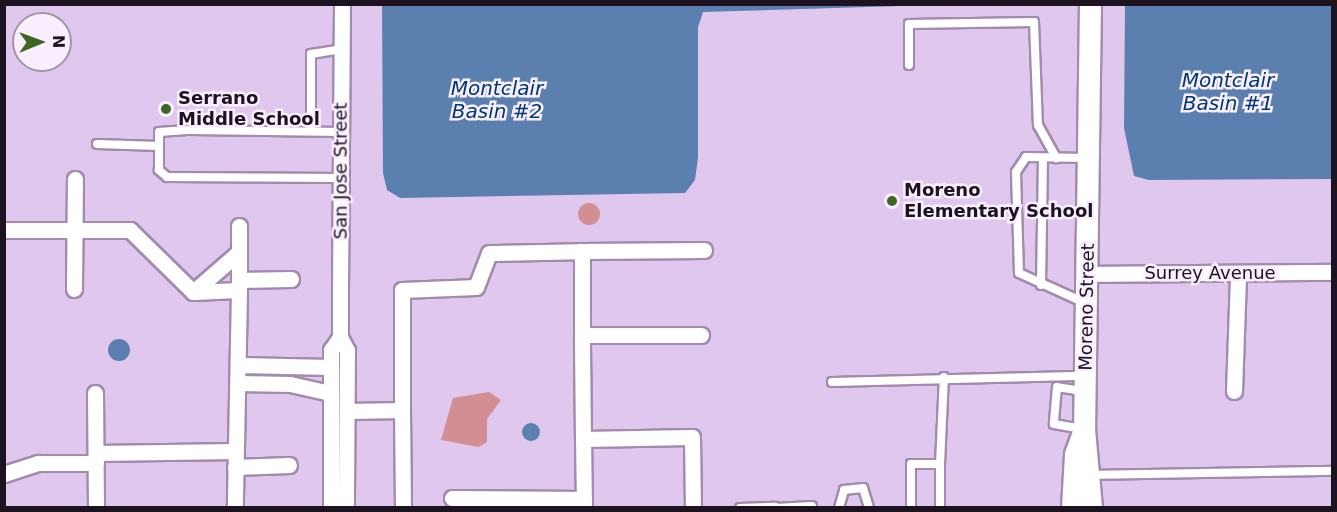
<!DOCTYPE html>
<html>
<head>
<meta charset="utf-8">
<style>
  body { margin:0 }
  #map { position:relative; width:1337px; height:512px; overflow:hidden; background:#e0c7ed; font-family:"DejaVu Sans",sans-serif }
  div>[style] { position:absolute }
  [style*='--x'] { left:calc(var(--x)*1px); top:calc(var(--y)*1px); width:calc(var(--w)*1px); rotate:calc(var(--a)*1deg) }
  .green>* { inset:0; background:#d28e93 }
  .round { border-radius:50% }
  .water>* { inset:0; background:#5b80af }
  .roads { filter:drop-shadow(2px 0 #a38bae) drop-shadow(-2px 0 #a38bae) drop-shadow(0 2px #a38bae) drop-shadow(0 -2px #a38bae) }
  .lane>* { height:8px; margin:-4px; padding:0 4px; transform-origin:4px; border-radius:4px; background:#fff }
  .street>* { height:15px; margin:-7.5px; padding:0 7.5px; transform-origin:7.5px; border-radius:7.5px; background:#fff }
  .secondary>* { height:21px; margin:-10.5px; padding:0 10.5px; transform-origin:10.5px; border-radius:10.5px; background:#fff }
  .dots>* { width:16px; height:16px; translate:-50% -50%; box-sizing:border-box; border:3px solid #f8eefe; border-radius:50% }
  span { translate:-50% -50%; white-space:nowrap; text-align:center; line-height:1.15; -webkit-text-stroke:5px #f8eefe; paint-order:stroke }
  .poi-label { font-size:18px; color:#1c1220; font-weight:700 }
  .left { translate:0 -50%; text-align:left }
  .street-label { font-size:18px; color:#1c1220 }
  .water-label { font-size:20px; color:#013973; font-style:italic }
  .frame { position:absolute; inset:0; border:6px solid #1c1220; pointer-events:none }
  .north { position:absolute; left:12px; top:12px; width:60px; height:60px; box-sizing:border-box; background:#f8eefe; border:2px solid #a096a5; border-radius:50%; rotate:89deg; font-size:16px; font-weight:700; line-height:24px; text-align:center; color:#1c1220 }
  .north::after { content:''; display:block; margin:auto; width:21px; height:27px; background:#3d6622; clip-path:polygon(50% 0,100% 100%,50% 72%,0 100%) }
</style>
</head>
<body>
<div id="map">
  <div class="green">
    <i class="round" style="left:578px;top:203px;width:22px;height:22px"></i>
    <i style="clip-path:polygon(489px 392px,501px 400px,487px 419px,487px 442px,479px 447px,441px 440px,453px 398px)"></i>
  </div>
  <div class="water">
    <i style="clip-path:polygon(382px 5px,382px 4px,933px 5px,703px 12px,698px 27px,698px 158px,695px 180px,685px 193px,400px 198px,387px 190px,383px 173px)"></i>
    <i style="clip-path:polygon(1125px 5px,1332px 5px,1332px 179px,1149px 180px,1134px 176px,1124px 128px)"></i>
    <i class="round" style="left:108px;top:339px;width:22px;height:22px"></i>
    <i class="round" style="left:522px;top:423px;width:18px;height:18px"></i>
  </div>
  <div class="roads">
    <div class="lane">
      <i style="--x:909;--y:65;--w:41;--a:-90"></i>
      <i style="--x:909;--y:24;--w:125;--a:-0.9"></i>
      <i style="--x:1034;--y:22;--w:103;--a:87.8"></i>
      <i style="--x:1038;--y:125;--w:38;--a:61"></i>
      <i style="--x:311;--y:130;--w:76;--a:-90"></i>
      <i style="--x:311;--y:54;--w:31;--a:-9"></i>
      <i style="--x:97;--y:144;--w:62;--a:1.8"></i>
      <i style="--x:341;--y:178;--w:174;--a:-179.7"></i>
      <i style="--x:167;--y:177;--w:11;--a:-139"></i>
      <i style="--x:159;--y:170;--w:38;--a:-90"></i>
      <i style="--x:159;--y:132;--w:32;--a:-4"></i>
      <i style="--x:191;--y:130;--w:150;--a:0.8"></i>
      <i style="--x:1041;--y:285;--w:127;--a:-89.1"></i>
      <i style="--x:1083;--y:302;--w:70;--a:-155.6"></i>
      <i style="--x:1019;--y:273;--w:101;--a:-91.7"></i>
      <i style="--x:1016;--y:172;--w:18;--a:-56"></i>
      <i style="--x:1026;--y:157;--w:61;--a:0.9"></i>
      <i style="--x:832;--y:382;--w:253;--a:-1.4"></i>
      <i style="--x:1082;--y:391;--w:25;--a:-171"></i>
      <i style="--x:1057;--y:387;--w:37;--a:95"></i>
      <i style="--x:1054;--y:424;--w:29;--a:10"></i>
      <i style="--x:940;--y:464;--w:87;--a:-87.4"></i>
      <i style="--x:1091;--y:475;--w:241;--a:-1"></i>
      <i style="--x:740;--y:508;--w:35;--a:-2"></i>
      <i style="--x:775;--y:508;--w:37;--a:-3"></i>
      <i style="--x:839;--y:508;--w:19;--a:-74"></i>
      <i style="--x:844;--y:490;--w:19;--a:-6"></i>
      <i style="--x:863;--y:488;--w:21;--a:73"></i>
      <i style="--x:911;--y:508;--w:44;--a:-90"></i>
      <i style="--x:911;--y:464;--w:29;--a:0"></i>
      <i style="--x:940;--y:464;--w:44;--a:90"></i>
    </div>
    <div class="street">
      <i style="--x:342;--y:4;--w:285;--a:90.4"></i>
      <i style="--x:340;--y:289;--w:48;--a:90"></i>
      <i style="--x:340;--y:337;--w:15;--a:62"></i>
      <i style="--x:347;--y:350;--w:158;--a:90.4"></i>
      <i style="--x:4;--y:230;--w:126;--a:0"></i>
      <i style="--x:130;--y:230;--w:88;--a:44.5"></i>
      <i style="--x:1087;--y:274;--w:245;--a:-0.5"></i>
      <i style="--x:239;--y:280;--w:52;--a:-1.1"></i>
      <i style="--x:74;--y:289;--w:110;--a:-89.5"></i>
      <i style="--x:239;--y:290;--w:64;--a:-90"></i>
      <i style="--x:193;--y:292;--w:46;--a:-2.5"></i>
      <i style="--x:239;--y:290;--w:218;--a:91.1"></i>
      <i style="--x:193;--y:292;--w:61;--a:-41"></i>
      <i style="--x:582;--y:335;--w:84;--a:-90"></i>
      <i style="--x:582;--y:251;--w:122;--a:-0.5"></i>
      <i style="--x:240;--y:365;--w:91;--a:1.3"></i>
      <i style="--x:239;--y:383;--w:51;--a:1.1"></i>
      <i style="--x:290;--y:384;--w:41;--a:12.7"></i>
      <i style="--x:1234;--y:391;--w:117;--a:-88"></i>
      <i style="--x:95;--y:393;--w:115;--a:89.5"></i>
      <i style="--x:402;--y:410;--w:120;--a:-90"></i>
      <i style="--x:402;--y:290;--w:74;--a:-2.3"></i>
      <i style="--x:476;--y:287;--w:36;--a:-69"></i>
      <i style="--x:489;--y:253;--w:93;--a:-1.2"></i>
      <i style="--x:347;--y:411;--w:55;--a:-1"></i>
      <i style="--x:402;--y:410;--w:98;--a:89.4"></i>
      <i style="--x:583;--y:439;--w:104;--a:-90.6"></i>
      <i style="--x:582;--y:335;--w:119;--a:0"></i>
      <i style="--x:96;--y:453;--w:139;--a:-0.8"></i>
      <i style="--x:235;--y:467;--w:54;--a:-2.1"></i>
      <i style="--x:4;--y:474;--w:36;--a:-18"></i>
      <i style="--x:38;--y:463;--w:58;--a:0"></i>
      <i style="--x:452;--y:498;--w:132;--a:0.4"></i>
      <i style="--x:331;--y:508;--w:158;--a:-90"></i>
      <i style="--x:331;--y:350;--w:16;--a:-55"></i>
      <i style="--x:584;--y:508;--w:69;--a:-90.8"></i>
      <i style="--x:583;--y:439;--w:109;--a:-1.1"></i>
      <i style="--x:692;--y:437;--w:71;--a:89.2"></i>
    </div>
    <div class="secondary">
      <i style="--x:1090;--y:4;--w:425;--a:90.8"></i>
      <i style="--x:1084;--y:429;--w:79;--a:84.9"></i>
      <i style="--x:1072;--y:508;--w:54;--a:-86.8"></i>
      <i style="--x:1075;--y:454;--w:27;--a:-70"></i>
    </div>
  </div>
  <div class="dots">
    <i style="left:166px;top:109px;background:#3d6622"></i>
    <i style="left:892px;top:201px;background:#3d6622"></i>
  </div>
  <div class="poi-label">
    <span class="left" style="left:178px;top:109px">Serrano<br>Middle School</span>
    <span class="left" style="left:904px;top:201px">Moreno<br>Elementary School</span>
  </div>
  <div class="street-label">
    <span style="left:341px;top:171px;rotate:-90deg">San Jose Street</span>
    <span style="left:1210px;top:273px">Surrey Avenue</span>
    <span style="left:1087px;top:307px;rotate:-89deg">Moreno Street</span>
  </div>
  <div class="water-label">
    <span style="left:1228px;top:92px">Montclair<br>Basin #1</span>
    <span style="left:497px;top:100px">Montclair<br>Basin #2</span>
  </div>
  <div class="frame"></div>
  <div class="north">N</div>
</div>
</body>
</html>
